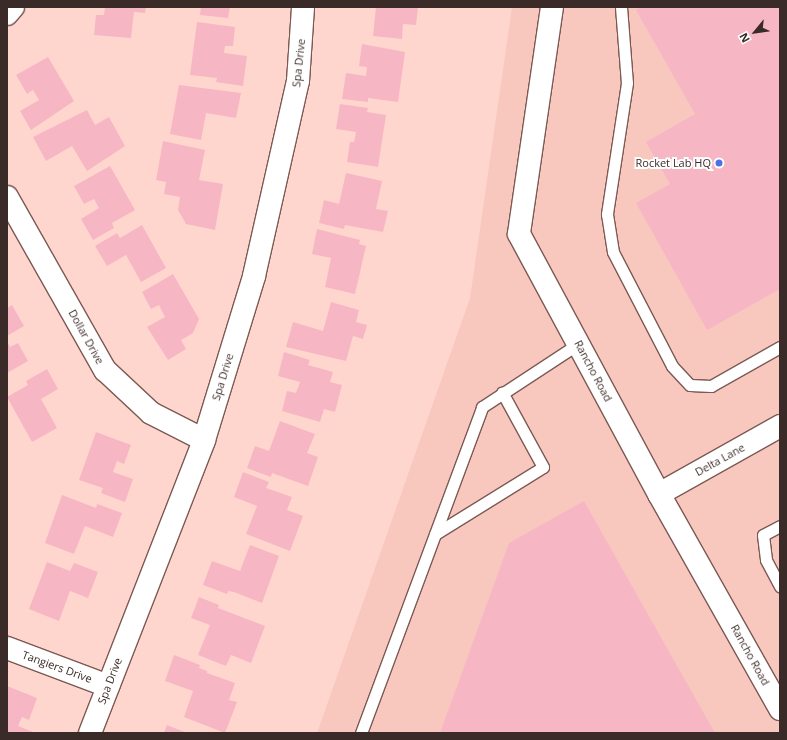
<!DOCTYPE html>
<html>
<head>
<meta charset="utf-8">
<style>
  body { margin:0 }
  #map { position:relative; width:787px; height:740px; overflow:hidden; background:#ffd6ce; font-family:"Open Sans",sans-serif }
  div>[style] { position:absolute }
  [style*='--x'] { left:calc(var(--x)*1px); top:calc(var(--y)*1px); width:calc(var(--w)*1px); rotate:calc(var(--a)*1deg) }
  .built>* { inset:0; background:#f8c8bf }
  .building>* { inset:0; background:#f7b6c3 }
  .roads { filter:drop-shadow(1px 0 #7c5953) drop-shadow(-1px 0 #7c5953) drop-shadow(0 1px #7c5953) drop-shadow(0 -1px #7c5953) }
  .service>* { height:11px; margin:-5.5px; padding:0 5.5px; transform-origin:5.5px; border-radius:5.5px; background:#fff }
  .minor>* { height:22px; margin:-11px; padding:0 11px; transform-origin:11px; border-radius:11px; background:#fff }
  .dots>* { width:11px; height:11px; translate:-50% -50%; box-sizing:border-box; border:2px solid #fff; border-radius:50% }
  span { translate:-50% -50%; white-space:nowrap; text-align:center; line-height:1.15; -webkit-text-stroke:4px #fff; paint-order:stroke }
  .street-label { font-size:11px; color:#3b2b28 }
  .poi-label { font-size:11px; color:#3b2b28 }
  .right { translate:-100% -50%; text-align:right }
  .frame { position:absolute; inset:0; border:8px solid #3b2b28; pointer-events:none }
  .north { position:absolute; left:735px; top:12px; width:40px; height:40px; -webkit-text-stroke:3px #fff; paint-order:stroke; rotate:241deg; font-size:11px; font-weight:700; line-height:16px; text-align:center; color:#3b2b28 }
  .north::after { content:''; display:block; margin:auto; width:14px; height:18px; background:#3b2b28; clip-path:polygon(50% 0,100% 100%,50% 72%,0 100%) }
</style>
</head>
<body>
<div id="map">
  <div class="built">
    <i style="clip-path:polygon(512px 7px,780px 7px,780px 733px,317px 733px,470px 298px)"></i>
  </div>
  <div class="building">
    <i style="clip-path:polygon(105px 7px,146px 7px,145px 13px,134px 12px,131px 38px,94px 35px,96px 15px,104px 15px)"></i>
    <i style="clip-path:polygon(201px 7px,230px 7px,228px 18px,200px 15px)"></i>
    <i style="clip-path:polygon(376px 7px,418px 7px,416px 25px,403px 24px,402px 39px,373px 36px)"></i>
    <i style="clip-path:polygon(642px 7px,780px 7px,780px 289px,707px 330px,636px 203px,670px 184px,646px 142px,695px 114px,636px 10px)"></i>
    <i style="clip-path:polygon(197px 22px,235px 27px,233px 46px,225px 46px,224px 53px,247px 56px,243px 86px,216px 82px,217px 78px,190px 75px)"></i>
    <i style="clip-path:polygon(362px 44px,405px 52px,398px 102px,368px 98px,368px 102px,342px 99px,346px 73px,366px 76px,367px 67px,359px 66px)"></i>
    <i style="clip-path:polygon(48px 57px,74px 101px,31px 130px,20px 111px,39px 100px,33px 90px,27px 94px,16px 75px)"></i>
    <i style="clip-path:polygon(179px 85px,241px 93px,236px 118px,206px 113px,201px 140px,170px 134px)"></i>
    <i style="clip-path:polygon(340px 104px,368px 108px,367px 112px,386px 115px,378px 167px,347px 162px,350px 142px,354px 142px,356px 132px,336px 129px)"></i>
    <i style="clip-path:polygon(87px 110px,95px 125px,109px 117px,125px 146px,87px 171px,72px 146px,46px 161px,33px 137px)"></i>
    <i style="clip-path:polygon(163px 141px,205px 150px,199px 180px,223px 184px,215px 230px,186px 224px,178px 210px,180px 197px,164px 194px,166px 182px,156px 180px)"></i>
    <i style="clip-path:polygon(110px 166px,135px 210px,112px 223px,114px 228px,93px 240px,81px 219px,99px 208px,94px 199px,84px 204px,74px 186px)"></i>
    <i style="clip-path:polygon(346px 173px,382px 181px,376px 209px,388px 211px,383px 232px,345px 225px,344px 229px,319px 223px,324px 200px,339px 204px)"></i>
    <i style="clip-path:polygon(142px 225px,166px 268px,141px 282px,126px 255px,107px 266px,95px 246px,117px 233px,120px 238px)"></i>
    <i style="clip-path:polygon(317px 229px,360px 240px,359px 244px,366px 246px,355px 294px,325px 287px,331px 258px,312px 254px)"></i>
    <i style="clip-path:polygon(173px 274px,199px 319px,193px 333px,181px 340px,186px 349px,168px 360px,147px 327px,165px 317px,159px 305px,151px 309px,142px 292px)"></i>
    <i style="clip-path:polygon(331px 302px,359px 310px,356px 322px,367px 325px,363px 339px,353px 336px,346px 361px,286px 347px,293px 322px,323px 331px)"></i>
    <i style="clip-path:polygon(12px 305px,24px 326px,7px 336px,7px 308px)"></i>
    <i style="clip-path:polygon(7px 341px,10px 347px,18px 343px,28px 361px,7px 373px)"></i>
    <i style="clip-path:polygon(284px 352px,310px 360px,308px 365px,333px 372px,330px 382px,342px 385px,335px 412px,324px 409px,320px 422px,282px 411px,287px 391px,296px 393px,300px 382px,278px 376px)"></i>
    <i style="clip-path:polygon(47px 369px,58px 389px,41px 399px,57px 428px,32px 442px,7px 397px,28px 385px,26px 381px)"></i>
    <i style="clip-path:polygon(280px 421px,315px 434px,307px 453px,318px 457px,308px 486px,272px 473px,271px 477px,247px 468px,255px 446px,269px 451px)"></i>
    <i style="clip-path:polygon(96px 432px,131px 445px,124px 464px,117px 461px,113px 472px,133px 479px,125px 502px,101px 493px,103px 488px,79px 480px)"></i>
    <i style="clip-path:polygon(243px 472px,269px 482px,266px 488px,292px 497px,287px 510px,303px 516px,290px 551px,246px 534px,257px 506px,234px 497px)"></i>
    <i style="clip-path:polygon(62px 495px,96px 508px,97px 504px,122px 513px,113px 537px,85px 526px,74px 554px,45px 543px)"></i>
    <i style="clip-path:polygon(584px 501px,715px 733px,440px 733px,509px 543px)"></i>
    <i style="clip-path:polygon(250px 545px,279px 556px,262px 603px,234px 592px,228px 591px,227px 594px,203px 585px,212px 561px,240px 571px)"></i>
    <i style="clip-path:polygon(47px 562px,70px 571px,74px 563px,98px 572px,88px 598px,70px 591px,59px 621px,29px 609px)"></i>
    <i style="clip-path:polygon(199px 597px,219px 605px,218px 608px,265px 626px,251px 663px,231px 655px,226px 666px,198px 655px,210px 625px,191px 618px)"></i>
    <i style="clip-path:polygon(174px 655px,200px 665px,199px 668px,207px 671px,207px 673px,235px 683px,229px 700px,237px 702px,225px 733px,184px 717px,193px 691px,165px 681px)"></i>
    <i style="clip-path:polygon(7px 686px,37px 698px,29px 720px,22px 717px,18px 726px,36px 733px,7px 733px)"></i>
    <i style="clip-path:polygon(167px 725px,187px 733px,164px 733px)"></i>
  </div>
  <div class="roads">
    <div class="service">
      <i style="--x:621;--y:7;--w:76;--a:85.5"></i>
      <i style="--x:627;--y:83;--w:133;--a:98.7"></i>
      <i style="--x:607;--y:214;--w:38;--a:81"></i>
      <i style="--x:613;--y:252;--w:128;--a:62.6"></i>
      <i style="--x:672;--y:366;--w:26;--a:47"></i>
      <i style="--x:690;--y:385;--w:21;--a:3"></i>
      <i style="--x:711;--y:386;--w:79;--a:-29.5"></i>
      <i style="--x:780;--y:526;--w:19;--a:152"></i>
      <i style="--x:763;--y:535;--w:25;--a:83"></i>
      <i style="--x:766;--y:560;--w:30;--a:62"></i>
      <i style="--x:435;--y:534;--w:127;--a:-31.8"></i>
      <i style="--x:543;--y:467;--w:85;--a:-118.7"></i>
      <i style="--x:361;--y:733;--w:348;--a:-69.6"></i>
      <i style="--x:482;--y:407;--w:115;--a:-33.3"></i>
    </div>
    <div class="minor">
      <i style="--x:552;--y:7;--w:229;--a:98.3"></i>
      <i style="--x:519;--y:234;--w:295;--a:61.7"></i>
      <i style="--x:659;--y:494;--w:247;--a:60.6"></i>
      <i style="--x:7;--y:14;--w:9;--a:-49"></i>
      <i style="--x:7;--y:197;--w:199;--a:60.5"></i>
      <i style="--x:105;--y:370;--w:63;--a:43.1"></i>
      <i style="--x:151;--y:413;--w:59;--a:27"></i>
      <i style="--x:659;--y:494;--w:139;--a:-29.3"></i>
      <i style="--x:7;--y:648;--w:108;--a:20.6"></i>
      <i style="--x:90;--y:733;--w:314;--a:-68.7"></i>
      <i style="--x:204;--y:440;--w:171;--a:-73"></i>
      <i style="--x:254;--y:276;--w:200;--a:-77.3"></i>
      <i style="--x:298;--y:81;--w:74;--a:-86.1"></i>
    </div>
  </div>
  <div class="dots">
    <i style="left:719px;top:163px;background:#4e72e6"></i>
  </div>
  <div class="street-label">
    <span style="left:299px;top:63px;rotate:-84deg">Spa Drive</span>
    <span style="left:86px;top:337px;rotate:61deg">Dollar Drive</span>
    <span style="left:593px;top:371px;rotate:62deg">Rancho Road</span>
    <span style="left:223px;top:377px;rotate:-73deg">Spa Drive</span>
    <span style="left:720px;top:460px;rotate:-29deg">Delta Lane</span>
    <span style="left:750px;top:655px;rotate:61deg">Rancho Road</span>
    <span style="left:57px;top:667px;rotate:20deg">Tangiers Drive</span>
    <span style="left:110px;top:681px;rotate:-69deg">Spa Drive</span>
  </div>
  <div class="poi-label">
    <span class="right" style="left:711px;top:163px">Rocket Lab HQ</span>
  </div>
  <div class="frame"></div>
  <div class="north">N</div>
</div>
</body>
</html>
